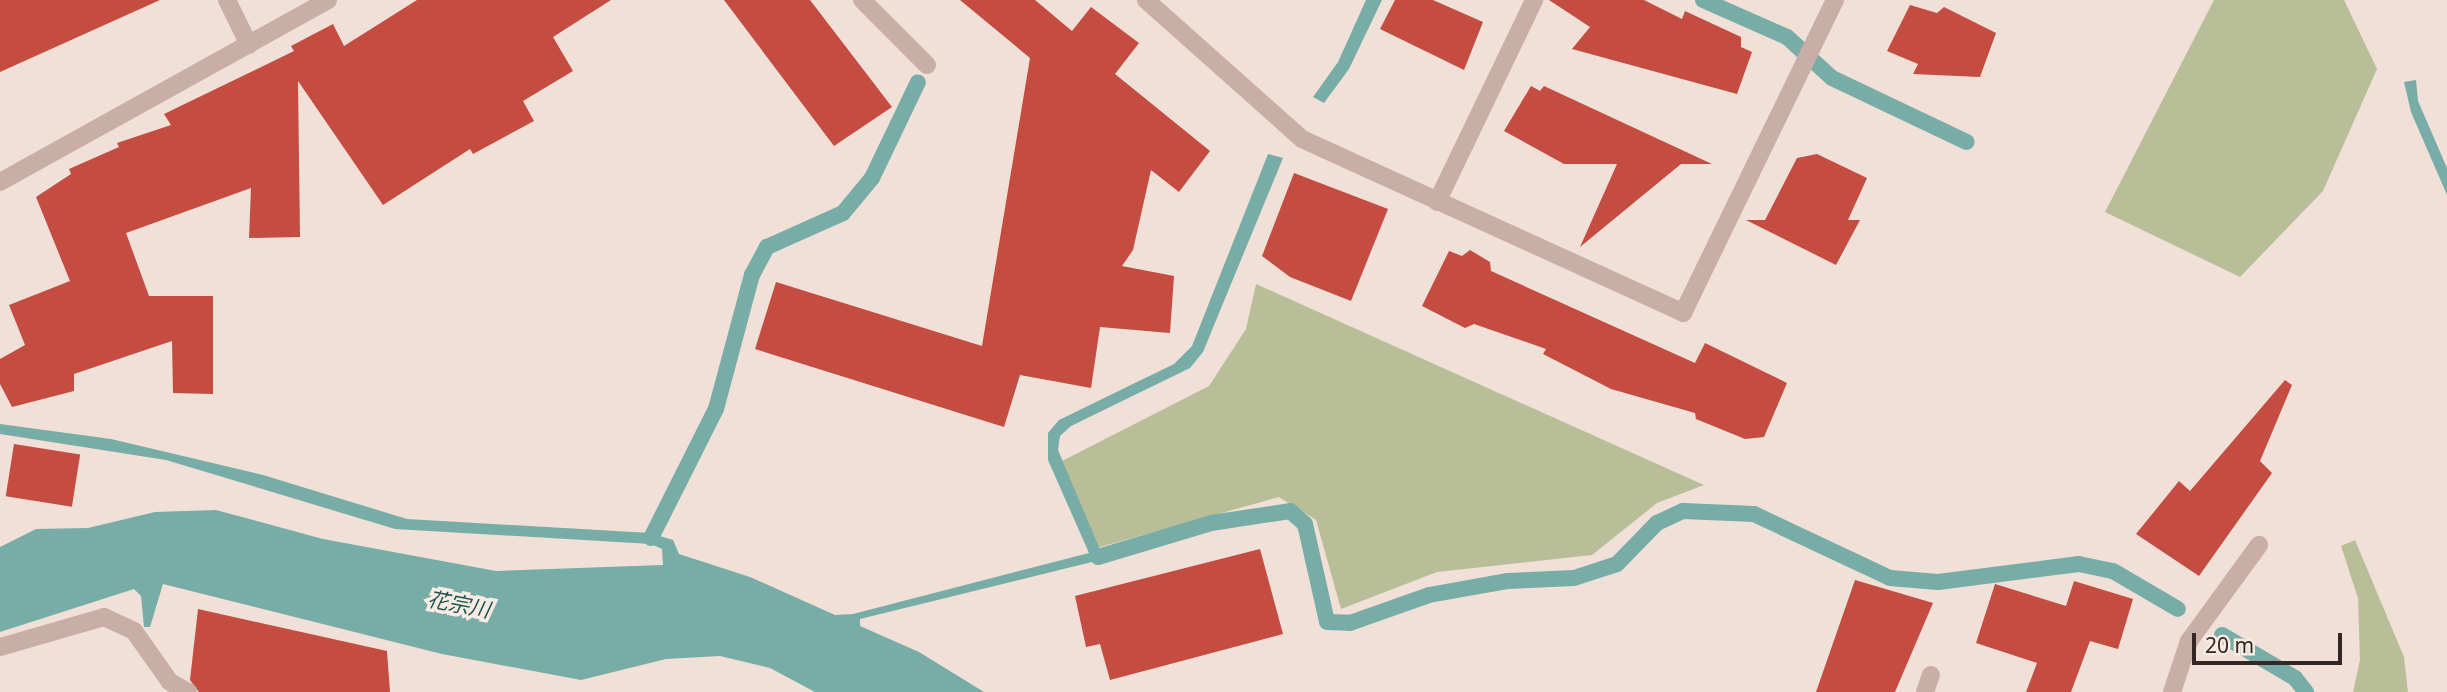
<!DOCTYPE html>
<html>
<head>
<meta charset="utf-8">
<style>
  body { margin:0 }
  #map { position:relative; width:2447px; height:692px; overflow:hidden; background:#f0e0d7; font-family:"Noto Sans","Noto Sans JP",sans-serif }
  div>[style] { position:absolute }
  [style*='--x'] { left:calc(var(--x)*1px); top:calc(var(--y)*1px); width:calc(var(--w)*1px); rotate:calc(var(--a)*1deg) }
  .green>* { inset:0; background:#b8bf98 }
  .water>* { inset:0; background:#77ada6 }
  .stream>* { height:16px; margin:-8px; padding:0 8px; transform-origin:8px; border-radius:8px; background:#77ada6 }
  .building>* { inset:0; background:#c44c41; transform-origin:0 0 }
  .minor>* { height:18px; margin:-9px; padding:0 9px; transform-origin:9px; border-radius:9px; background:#c8aea4 }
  span { translate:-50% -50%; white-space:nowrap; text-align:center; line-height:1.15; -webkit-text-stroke:7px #f8ebe3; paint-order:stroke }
  .water-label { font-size:21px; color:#1c544e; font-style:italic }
  .scale { position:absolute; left:2192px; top:633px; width:150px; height:32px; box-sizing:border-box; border:4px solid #332725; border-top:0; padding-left:9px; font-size:21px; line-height:24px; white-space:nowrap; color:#332725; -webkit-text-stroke:5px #f8ebe3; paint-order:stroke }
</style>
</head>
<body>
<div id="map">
  <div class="green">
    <i style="clip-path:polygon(2214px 0,2344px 0,2377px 69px,2323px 191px,2240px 277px,2105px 212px)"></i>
    <i style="clip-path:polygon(1256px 284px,1704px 485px,1657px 503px,1592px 555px,1437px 572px,1341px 609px,1316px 520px,1279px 497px,1093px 549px,1062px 461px,1209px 386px,1246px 329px)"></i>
    <i style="clip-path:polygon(2355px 540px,2404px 657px,2408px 692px,2353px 692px,2360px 660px,2358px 598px,2341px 546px)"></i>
  </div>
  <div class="water">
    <i style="clip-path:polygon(1366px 0,1382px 0,1349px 69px,1324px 103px,1313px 97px,1338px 62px)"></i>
    <i style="clip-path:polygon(2416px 80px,2418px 101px,2447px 168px,2447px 195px,2411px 112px,2404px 82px)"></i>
    <i style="clip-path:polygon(1268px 154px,1283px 158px,1203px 352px,1190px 368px,1071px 426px,1060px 436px,1058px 450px,1104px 559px,860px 619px,860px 626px,919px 652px,984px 692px,815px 692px,770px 668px,720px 656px,666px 659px,581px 680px,442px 654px,163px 584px,150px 627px,144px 627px,141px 596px,134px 589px,0 632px,0 547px,36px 529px,88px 528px,155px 512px,216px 510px,323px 539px,496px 571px,663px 565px,662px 549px,651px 544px,395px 529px,166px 460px,0 434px,0 424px,111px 439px,263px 475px,407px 519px,650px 533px,673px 540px,679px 554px,750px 577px,835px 615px,853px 614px,1089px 553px,1048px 460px,1048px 433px,1059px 420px,1174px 364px,1192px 346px)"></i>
  </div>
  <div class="stream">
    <i style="--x:1703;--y:0;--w:92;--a:23.8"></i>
    <i style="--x:1787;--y:37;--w:61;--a:42.3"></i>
    <i style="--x:1832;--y:78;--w:149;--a:25.4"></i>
    <i style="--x:651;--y:538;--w:144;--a:-63.3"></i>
    <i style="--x:716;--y:409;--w:139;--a:-75"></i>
    <i style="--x:752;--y:275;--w:32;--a:-62"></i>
    <i style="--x:767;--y:247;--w:83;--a:-24.1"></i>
    <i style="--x:843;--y:213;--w:45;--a:-50.4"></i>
    <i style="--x:872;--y:178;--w:106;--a:-64.4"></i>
    <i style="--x:1098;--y:557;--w:118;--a:-16.7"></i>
    <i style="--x:1211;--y:523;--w:80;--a:-8.6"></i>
    <i style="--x:1290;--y:511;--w:20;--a:41"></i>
    <i style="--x:1305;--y:524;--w:100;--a:77.3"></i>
    <i style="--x:1327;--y:622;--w:23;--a:2"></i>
    <i style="--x:1350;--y:623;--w:84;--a:-19.5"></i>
    <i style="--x:1429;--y:595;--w:79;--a:-10.2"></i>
    <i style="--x:1507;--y:581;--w:67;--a:-2.6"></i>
    <i style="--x:1574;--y:578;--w:45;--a:-18"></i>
    <i style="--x:1617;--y:564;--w:57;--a:-45.7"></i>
    <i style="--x:1657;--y:523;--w:29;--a:-25"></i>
    <i style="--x:1683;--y:511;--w:71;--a:2.4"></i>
    <i style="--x:1754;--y:514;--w:150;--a:25.2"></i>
    <i style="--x:1890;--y:578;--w:48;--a:4.8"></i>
    <i style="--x:1938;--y:582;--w:142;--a:-7.3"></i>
    <i style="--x:2079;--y:564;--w:35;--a:12"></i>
    <i style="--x:2113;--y:571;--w:75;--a:30.3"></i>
    <i style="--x:2222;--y:635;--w:85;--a:30.5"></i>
    <i style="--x:2295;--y:678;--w:18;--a:52"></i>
  </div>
  <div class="building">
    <i style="clip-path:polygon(0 0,160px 0,0 72px)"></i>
    <i style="clip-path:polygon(417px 0,611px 0,553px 37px,573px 71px,523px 101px,534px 121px,473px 154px,470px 149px,383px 205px,298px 81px,300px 237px,249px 238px,251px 188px,126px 233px,149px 296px,213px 296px,213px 394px,173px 393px,172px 341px,74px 374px,74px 391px,12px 407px,0 384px,0 359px,25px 345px,9px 305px,70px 281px,36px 197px,71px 174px,69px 169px,119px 147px,117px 143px,171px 125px,164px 114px,294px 51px,291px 46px,333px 24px,344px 46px)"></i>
    <i style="clip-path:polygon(724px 0,810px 0,892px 107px,834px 146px)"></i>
    <i style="clip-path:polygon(960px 0,1035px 0,1072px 31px,1091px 7px,1139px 43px,1115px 74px,1210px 151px,1179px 192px,1151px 170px,1133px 250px,1122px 266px,1174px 276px,1170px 333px,1100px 327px,1091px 388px,1020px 375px,1004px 427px,755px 349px,776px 282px,982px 346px,1030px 58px)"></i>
    <i style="clip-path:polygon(1395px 0,1433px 0,1483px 22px,1464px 70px,1380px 29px)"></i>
    <i style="clip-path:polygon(1549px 0,1644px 0,1682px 19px,1685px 11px,1741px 37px,1741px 47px,1752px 52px,1737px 94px,1572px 49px,1590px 27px)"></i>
    <i style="clip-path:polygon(1910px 5px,1937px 13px,1944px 7px,1996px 33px,1980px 77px,1913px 74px,1918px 64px,1887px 51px)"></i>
    <i style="clip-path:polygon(1531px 86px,1540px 91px,1544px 86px,1712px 164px,1681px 164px,1580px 247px,1617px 164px,1564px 164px,1504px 131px)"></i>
    <i style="clip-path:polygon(1817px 154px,1867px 178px,1848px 220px,1860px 220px,1836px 265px,1746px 220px,1765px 220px,1797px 158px)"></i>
    <i style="clip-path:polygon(1294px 173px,1388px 209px,1351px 301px,1290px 277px,1262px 256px)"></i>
    <i style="clip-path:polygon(1470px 250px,1490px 262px,1491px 271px,1695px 363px,1705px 343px,1787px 383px,1764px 437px,1745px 439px,1696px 419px,1695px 413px,1611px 389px,1543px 354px,1546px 349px,1474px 324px,1465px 328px,1422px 306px,1449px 251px,1462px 256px)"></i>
    <i style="clip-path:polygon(2285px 380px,2292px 385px,2260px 461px,2272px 473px,2199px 576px,2136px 534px,2179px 481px,2190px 491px)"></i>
    <i style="left:14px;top:444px;width:67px;height:53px;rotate:9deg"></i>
    <i style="clip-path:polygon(1260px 549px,1283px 634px,1110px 680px,1100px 644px,1086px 647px,1075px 596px)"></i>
    <i style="clip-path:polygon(1855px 580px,1933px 603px,1895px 692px,1816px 692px)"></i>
    <i style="clip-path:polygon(2074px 581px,2133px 599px,2118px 649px,2090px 641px,2071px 692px,2026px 692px,2037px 663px,1976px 643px,1995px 584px,2066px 606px)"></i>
    <i style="clip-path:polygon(198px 609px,387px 651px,390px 692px,199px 692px,190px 680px)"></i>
  </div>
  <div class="minor">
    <i style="--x:227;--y:0;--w:50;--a:63.9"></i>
    <i style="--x:862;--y:0;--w:92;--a:45"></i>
    <i style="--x:1146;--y:0;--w:209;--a:41.7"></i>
    <i style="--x:1302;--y:139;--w:419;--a:24.5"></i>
    <i style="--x:1683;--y:313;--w:348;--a:-64.1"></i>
    <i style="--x:0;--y:182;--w:375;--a:-29"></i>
    <i style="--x:1437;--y:202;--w:224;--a:-64.3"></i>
    <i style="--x:0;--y:647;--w:108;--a:-16.1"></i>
    <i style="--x:104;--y:617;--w:33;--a:25"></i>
    <i style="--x:134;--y:631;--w:62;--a:54.8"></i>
    <i style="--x:170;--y:682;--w:21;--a:29"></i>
    <i style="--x:1925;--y:692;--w:18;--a:-71"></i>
    <i style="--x:2172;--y:692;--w:54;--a:-71.6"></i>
    <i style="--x:2189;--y:641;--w:119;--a:-53.9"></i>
  </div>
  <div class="water-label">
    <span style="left:459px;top:604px;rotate:11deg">花宗川</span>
  </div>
  <div class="scale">20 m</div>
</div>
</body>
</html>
